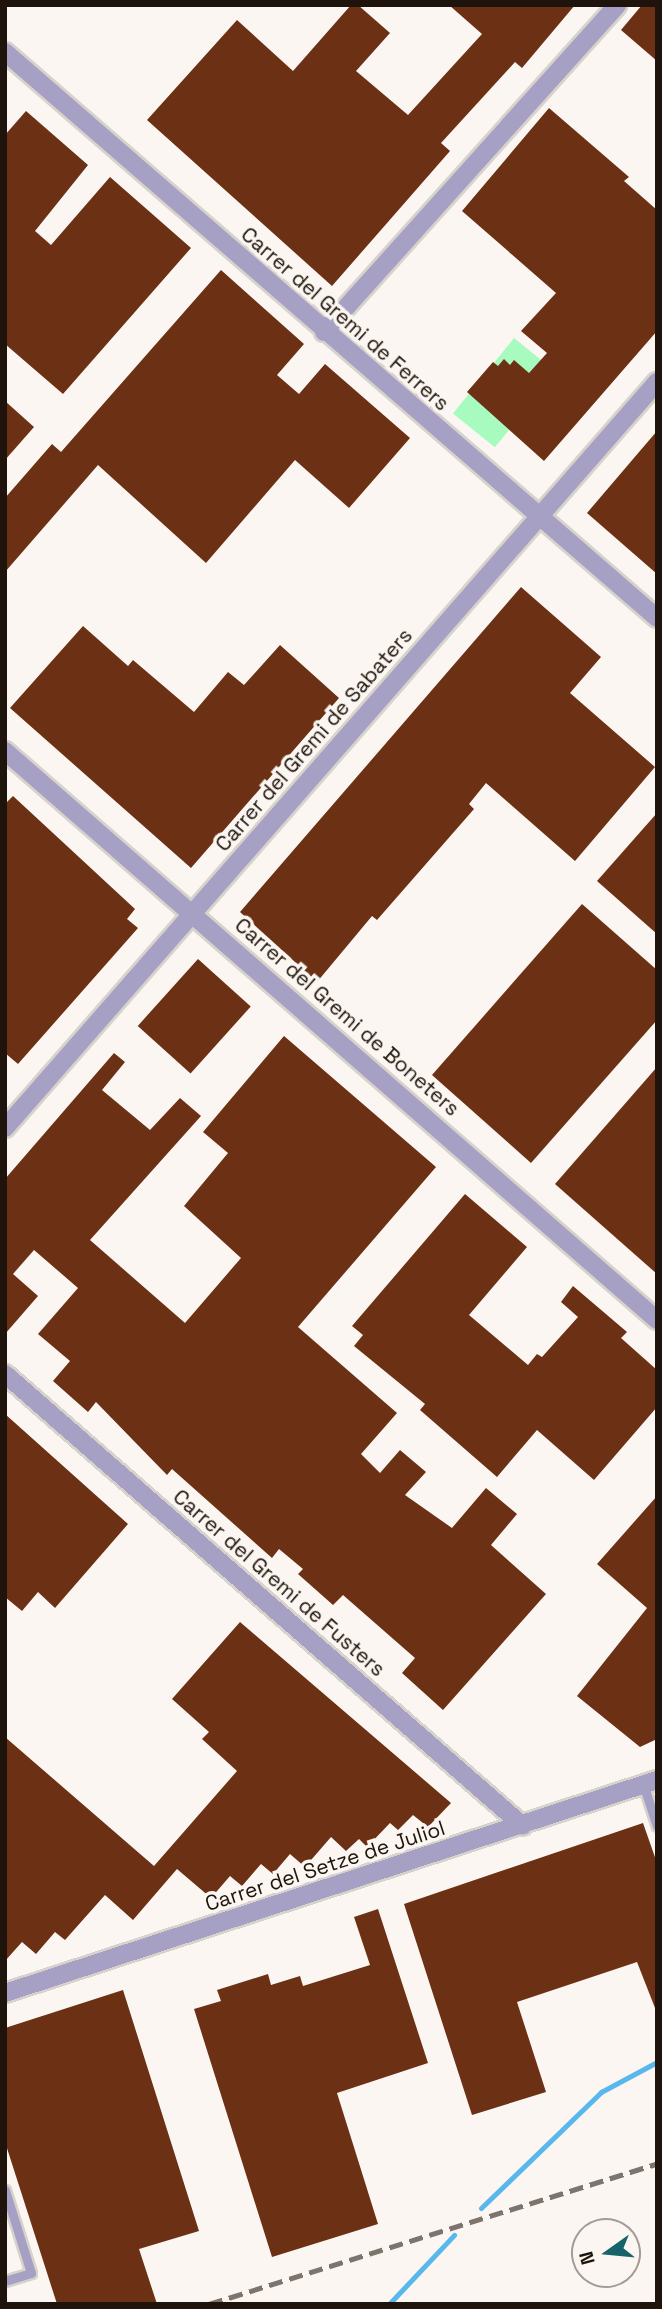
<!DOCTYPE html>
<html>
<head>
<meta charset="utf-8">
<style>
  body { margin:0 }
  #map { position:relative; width:662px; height:2309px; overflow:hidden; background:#fbf6f1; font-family:"Space Grotesk",sans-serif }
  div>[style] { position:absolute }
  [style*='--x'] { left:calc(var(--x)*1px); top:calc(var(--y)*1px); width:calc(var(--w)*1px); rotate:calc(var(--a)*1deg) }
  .green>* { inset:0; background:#a7fbbe; transform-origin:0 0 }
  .stream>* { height:5px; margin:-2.5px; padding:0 2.5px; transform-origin:2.5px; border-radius:2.5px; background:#58b7ec }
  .building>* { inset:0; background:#6c3014; transform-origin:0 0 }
  .roads { filter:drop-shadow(2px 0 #d8d2cc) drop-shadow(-2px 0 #d8d2cc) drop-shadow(0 2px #d8d2cc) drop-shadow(0 -2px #d8d2cc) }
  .lane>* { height:9px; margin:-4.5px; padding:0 4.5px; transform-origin:4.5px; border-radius:4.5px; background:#a6a0c5 }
  .street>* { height:18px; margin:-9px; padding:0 9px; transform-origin:9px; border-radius:9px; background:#a6a0c5 }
  .rail>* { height:5px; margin-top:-2.5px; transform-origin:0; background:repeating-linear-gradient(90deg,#7c746d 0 14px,transparent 0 21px) }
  span { translate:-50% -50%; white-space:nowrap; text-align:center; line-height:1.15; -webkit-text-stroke:7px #fbf6f1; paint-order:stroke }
  .street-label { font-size:21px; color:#1e140b }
  .frame { position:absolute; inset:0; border:7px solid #1e140b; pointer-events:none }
  .north { position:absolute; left:571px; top:2218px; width:70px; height:70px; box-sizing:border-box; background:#fbf6f1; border:2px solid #a39c95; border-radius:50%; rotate:255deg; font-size:19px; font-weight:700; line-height:28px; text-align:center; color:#1e140b }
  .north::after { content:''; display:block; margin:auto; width:24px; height:32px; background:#156469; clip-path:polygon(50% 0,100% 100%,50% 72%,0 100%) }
</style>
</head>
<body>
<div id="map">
  <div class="green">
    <i style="left:514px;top:338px;width:54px;height:97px;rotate:39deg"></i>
  </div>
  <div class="stream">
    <i style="--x:481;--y:2208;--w:167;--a:-44"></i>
    <i style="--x:601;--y:2092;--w:64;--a:-28.2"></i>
    <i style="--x:389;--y:2304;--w:95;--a:-46.7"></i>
  </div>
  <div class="building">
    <i style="clip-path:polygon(351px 5px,358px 5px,390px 33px,356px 71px,408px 115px,482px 34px,449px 5px,575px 5px,522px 68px,515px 62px,441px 143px,450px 151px,332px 286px,147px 120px,237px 20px,293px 71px)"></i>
    <i style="clip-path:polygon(642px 5px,657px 5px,657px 61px,621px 30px)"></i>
    <i style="clip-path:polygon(549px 108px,629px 177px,624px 181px,657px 210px,657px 331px,544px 461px,467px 392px,493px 362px,498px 366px,504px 359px,510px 365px,514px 360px,529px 373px,547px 353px,521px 331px,556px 293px,462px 211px)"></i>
    <i style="clip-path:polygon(26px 111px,88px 165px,35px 231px,51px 245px,110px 177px,191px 248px,63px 394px,5px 344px,5px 135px)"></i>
    <i style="clip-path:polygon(221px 270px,304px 344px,277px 375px,299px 394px,325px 364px,410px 438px,349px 508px,295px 460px,206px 563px,98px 465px,5px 572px,5px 498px,52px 444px,61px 452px)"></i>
    <i style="clip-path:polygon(5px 401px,34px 427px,5px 460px)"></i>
    <i style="clip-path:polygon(657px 431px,657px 574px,587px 513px)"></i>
    <i style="clip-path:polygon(521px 587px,601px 657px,570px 693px,655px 767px,575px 861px,486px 783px,469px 804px,474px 809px,377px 920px,372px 916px,317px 982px,240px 912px)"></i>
    <i style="clip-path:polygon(83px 626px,128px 666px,133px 660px,194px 712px,228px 672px,244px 685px,280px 645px,339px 698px,191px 868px,10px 708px)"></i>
    <i style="clip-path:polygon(13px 796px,135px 909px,127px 919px,138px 928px,18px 1064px,5px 1053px,5px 804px)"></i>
    <i style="clip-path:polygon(657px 813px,657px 934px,597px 881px)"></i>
    <i style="clip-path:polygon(582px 904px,657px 970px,657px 1020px,531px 1163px,432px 1075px)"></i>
    <i style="left:198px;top:959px;width:71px;height:90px;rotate:42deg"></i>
    <i style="clip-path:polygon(284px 1036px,436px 1167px,298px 1327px,397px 1413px,361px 1454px,380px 1473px,400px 1450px,426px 1472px,405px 1495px,452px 1528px,486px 1488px,517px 1514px,491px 1545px,546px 1594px,443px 1710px,402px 1673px,415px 1658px,343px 1595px,333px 1605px,298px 1574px,303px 1569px,279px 1549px,272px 1558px,172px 1469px,167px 1475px,96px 1402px,88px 1412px,53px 1381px,70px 1361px,38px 1334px,78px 1288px,34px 1250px,13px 1274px,38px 1296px,5px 1334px,5px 1179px,114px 1053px,125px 1062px,102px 1090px,150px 1130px,180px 1098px,201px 1116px,90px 1240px,185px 1323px,241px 1258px,184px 1206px,228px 1153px,203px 1132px)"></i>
    <i style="clip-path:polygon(657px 1067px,657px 1274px,555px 1184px)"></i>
    <i style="clip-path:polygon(465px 1194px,527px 1247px,469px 1315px,528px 1365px,537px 1354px,542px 1357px,578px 1317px,561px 1302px,573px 1286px,627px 1332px,621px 1338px,657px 1370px,657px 1407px,594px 1480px,537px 1430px,497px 1477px,420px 1410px,425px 1404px,354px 1346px,363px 1335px,352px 1326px)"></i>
    <i style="clip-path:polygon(5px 1414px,128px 1524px,55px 1608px,38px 1592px,22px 1611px,5px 1597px)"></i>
    <i style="clip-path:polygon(657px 1496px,657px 1739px,640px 1747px,577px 1696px,647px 1608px,597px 1564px)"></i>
    <i style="clip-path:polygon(240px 1622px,451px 1803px,428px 1827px,413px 1815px,398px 1830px,390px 1823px,367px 1847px,359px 1839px,346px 1851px,331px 1837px,305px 1867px,290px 1854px,273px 1874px,261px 1864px,242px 1886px,230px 1876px,211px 1898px,177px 1869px,133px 1920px,105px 1895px,65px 1940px,55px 1932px,36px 1954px,22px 1942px,5px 1961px,5px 1737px,154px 1866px,237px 1771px,202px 1739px,209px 1732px,172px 1699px)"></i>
    <i style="clip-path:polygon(643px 1823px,657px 1863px,657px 2013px,637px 1962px,517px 2002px,546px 2092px,472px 2115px,404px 1904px)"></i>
    <i style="clip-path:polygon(378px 1909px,428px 2063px,337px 2093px,378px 2224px,272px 2257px,194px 2009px,221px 2001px,217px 1990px,268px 1974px,271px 1985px,300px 1976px,303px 1986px,370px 1965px,354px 1917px)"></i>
    <i style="clip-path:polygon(123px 1990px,199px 2231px,139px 2249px,157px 2304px,57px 2304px,5px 2142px,5px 2028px)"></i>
  </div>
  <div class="roads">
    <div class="lane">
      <i style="--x:643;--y:1784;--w:44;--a:71.6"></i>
      <i style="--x:5;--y:2190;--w:87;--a:72.6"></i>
      <i style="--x:31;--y:2273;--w:27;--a:163"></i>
    </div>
    <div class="street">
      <i style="--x:5;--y:52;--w:863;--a:40.96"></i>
      <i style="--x:324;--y:332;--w:439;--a:-48.1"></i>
      <i style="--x:5;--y:751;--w:865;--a:41.11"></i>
      <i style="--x:5;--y:1128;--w:991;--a:-48.85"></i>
      <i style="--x:5;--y:1374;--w:687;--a:41.11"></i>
      <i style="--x:5;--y:1993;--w:686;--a:-18.09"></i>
    </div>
  </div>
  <div class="rail">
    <i style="--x:209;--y:2304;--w:469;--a:-17.4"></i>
  </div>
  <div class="street-label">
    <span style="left:345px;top:319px;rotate:41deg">Carrer del Gremi de Ferrers</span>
    <span style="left:314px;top:740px;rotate:-49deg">Carrer del Gremi de Sabaters</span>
    <span style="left:347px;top:1017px;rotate:41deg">Carrer del Gremi de Boneters</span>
    <span style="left:279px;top:1583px;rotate:41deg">Carrer del Gremi de Fusters</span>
    <span style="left:325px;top:1866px;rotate:-18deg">Carrer del Setze de Juliol</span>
  </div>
  <div class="frame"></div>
  <div class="north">N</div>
</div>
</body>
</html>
